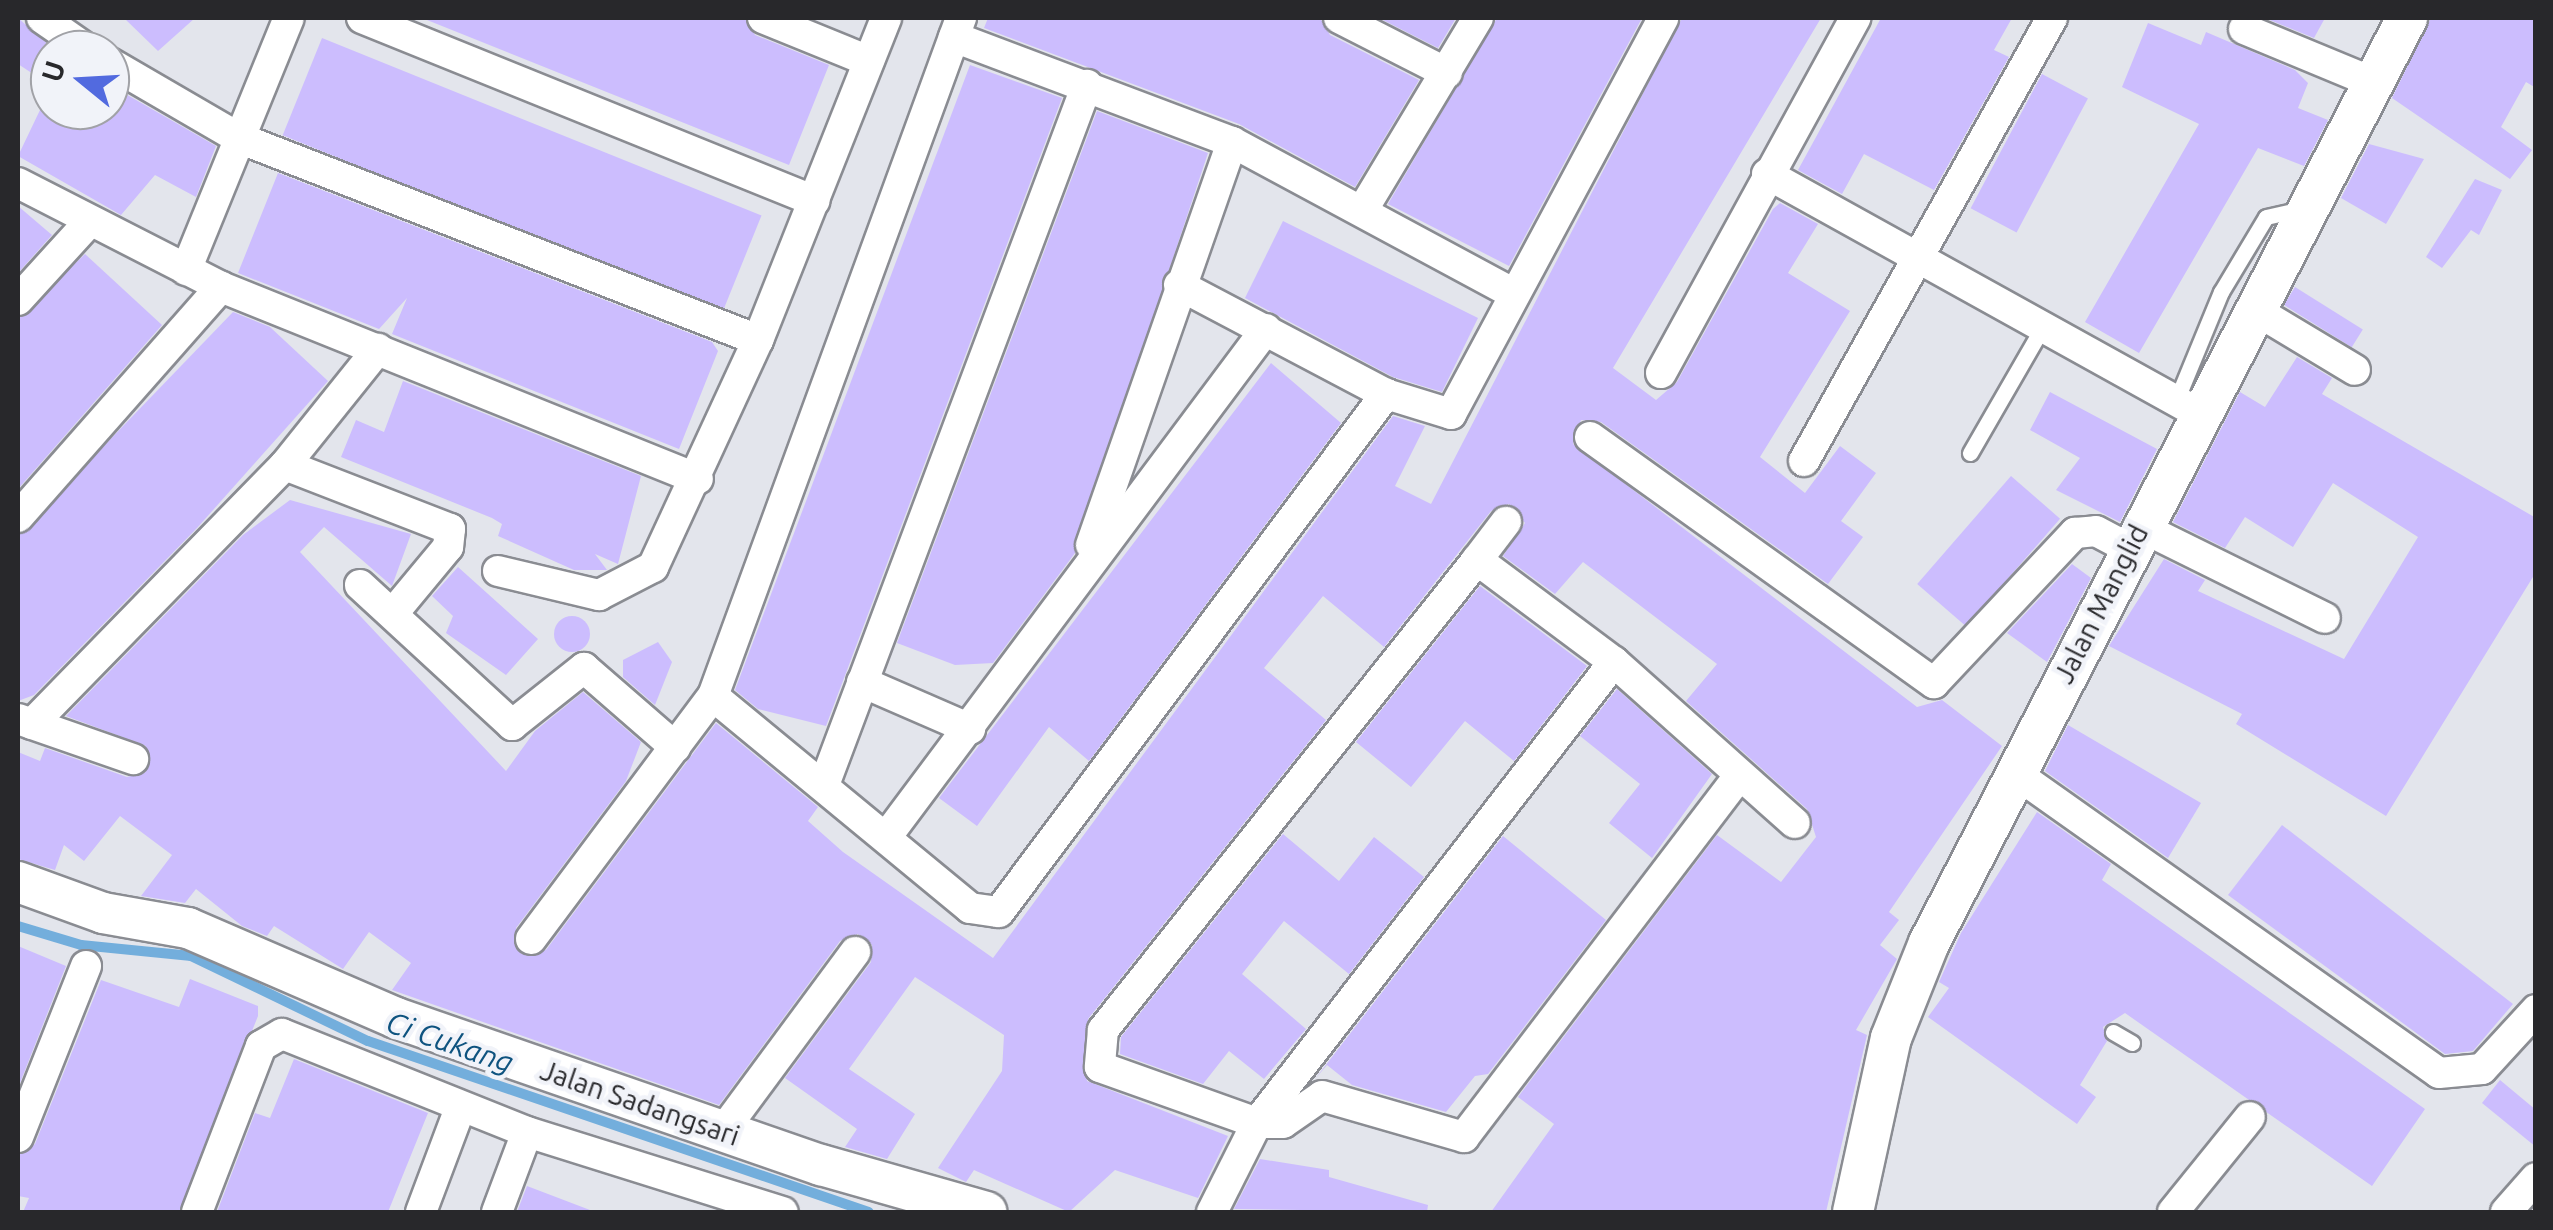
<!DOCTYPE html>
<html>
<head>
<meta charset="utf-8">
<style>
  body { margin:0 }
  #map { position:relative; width:2553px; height:1230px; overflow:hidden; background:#e3e5ec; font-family:Ubuntu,sans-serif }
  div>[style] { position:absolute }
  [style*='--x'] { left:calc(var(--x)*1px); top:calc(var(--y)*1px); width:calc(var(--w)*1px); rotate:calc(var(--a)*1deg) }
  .stream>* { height:10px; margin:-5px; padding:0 5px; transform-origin:5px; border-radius:5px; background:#73aedc }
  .building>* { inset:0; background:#ccbdfe; transform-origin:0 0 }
  .round { border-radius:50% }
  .roads { filter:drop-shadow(2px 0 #8a8c92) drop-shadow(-2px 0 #8a8c92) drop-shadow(0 2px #8a8c92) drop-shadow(0 -2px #8a8c92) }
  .lane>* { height:15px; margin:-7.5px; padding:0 7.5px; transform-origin:7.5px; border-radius:7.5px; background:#fff }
  .street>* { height:30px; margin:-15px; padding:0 15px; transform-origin:15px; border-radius:15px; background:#fff }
  .secondary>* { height:40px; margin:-20px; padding:0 20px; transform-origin:20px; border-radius:20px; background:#fff }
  span { translate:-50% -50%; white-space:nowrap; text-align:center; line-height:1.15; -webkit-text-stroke:9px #f1f3f9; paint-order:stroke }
  .street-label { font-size:28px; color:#28282b }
  .water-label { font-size:30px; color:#0e537f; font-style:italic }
  .frame { position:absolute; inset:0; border:20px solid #28282b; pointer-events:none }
  .north { position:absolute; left:30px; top:30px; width:100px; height:100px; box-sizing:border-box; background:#f1f3f9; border:2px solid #a1a2a7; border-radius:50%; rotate:288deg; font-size:28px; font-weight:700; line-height:40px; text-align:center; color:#28282b }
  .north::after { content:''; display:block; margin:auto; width:35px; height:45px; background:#526adf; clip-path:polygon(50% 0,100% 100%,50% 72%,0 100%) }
</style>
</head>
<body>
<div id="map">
  <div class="stream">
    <i style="--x:18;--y:926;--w:66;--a:16.8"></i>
    <i style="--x:81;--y:945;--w:111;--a:5.7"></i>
    <i style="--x:191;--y:956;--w:196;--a:25.7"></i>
    <i style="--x:368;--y:1041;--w:529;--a:18.85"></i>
  </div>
  <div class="building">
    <i style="clip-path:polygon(18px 18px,50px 46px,50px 85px,18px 64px)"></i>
    <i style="clip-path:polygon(124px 18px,195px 18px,158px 51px)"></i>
    <i style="clip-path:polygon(422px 18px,745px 18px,755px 35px,829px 65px,789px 165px)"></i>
    <i style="clip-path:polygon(988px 18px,1320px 18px,1330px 35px,1419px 80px,1355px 187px,1239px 124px,984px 28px)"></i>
    <i style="clip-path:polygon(1379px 18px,1456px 18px,1438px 48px)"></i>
    <i style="clip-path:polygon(1497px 18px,1642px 18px,1509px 266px,1388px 204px)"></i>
    <i style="clip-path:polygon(1682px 18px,1821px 18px,1613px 368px,1656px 400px,1677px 382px,1773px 209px,1780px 203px,1818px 224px,1788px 273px,1850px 311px,1760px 457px,1805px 493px,1840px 446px,1876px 473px,1841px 521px,1863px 537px,1828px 584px,1601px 422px,1581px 420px,1573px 444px,1917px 707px,1942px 700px,2002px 746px,1889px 912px,1899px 920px,1880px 945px,1897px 959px,1856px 1030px,1867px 1035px,1826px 1212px,1491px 1212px,1554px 1124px,1518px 1097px,1717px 835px,1781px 882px,1816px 837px,1807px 809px,1686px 701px,1717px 664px,1583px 562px,1555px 594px,1503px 556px,1525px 523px,1509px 504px,1491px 511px,1384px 647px,1323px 596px,1264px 668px,1326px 720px,1088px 1019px,1087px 1081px,1228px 1136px,1198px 1198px,1115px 1170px,1069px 1212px,974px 1170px,966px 1182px,938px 1168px,1002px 1071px,1004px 1035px,915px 977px,849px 1069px,915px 1114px,887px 1159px,845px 1147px,857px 1129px,785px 1078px,871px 962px,872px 945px,858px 934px,840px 941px,719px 1105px,392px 990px,411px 963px,369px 932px,343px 969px,274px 926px,267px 936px,242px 926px,196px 889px,185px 903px,141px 896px,172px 855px,120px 816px,84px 861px,64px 845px,55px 870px,18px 859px,18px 752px,40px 761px,45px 748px,127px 777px,146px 772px,146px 746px,66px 716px,243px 535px,290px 500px,411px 534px,392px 586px,324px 527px,300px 552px,506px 771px,535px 731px,583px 692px,641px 742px,626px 781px,516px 928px,521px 954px,546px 950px,716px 723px,818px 807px,808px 821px,843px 852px,993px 958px,1393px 416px,1425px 426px,1395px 486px,1431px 504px)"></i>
    <i style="clip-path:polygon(1881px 18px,2012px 18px,1994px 50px,2009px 57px,1934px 190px,1864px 154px,1842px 194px,1798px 170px)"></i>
    <i style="clip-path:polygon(2265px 18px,2325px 18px,2314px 38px)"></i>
    <i style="clip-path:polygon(2431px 18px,2536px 18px,2536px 88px,2526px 82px,2501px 127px,2532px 150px,2510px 179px,2392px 98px)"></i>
    <i style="clip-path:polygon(2148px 23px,2201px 45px,2206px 32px,2295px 70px,2308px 83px,2298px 108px,2328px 120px,2304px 166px,2258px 148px,2139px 353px,2085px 322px,2199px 124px,2122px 87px)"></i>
    <i style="left:322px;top:38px;width:474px;height:105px;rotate:22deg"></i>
    <i style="clip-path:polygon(970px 65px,1062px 98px,826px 726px,758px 709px,735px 690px)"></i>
    <i style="left:2042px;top:74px;width:52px;height:152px;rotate:28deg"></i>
    <i style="clip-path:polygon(110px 85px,216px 146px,196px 197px,155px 175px,121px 215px,18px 156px,40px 110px,110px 110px)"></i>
    <i style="clip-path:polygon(1097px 111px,1208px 153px,1075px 553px,993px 663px,955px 665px,897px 643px)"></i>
    <i style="clip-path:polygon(2369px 144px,2424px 159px,2386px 224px,2341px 198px)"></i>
    <i style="clip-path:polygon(278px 173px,712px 342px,718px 351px,679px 449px,392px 334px,407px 298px,379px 329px,238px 273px)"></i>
    <i style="clip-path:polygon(2475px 179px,2502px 190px,2479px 235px,2471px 230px,2442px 268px,2426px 257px)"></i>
    <i style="clip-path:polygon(18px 206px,52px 235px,18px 273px)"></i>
    <i style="clip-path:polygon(1283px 221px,1478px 318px,1442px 392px,1393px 377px,1245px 298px)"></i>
    <i style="clip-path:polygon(85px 254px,162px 325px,18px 489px,18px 318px)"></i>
    <i style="left:2295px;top:287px;width:80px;height:21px;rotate:32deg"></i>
    <i style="clip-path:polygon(233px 312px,270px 327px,328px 381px,197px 528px,34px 695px,18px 701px,18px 535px)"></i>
    <i style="clip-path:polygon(2297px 357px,2332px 378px,2322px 394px,2536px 518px,2536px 572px,2386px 816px,2236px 724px,2242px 714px,2109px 646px,2164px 559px,2205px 580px,2198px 591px,2344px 659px,2418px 537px,2333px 483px,2293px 547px,2245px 517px,2225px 548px,2173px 522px,2240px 392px,2265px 407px)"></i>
    <i style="clip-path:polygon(1271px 363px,1341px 423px,1089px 761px,1049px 727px,977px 826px,939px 798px)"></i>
    <i style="clip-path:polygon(403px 381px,641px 476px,618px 564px,595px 554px,607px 570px,574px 570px,498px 536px,502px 524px,492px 518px,341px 457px,356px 420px,384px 432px)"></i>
    <i style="clip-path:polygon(2050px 392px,2157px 449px,2120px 522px,2056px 490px,2080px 458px,2030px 430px)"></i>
    <i style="left:2011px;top:476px;width:65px;height:143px;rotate:41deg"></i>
    <i style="clip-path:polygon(2072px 564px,2091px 578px,2047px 662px,2007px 633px)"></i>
    <i style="clip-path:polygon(458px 567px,538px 639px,506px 675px,446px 633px,453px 616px,432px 596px)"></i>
    <i style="clip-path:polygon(1480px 586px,1587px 666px,1514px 761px,1465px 721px,1411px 787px,1356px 742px)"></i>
    <i class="round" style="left:554px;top:616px;width:36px;height:36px"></i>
    <i style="clip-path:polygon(658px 642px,672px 662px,655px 705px,623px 677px,623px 660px)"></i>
    <i style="clip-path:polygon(1617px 689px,1712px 774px,1652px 858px,1609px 823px,1640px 784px,1580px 736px)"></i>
    <i style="clip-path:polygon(2068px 725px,2201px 803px,2168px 858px,2045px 771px)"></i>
    <i style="clip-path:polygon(2037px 812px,2111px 864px,2102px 880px,2425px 1109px,2372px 1186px,2125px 1013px,2103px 1027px,2107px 1041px,2080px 1085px,2096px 1097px,2077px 1124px,1928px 1017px,1949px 988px,1939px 982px,1961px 933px)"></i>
    <i style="clip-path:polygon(2282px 825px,2513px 1004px,2473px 1051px,2445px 1054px,2228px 895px)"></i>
    <i style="clip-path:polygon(1283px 834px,1339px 881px,1374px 837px,1424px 877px,1349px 974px,1284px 921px,1242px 974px,1306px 1029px,1264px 1079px,1229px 1051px,1203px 1084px,1120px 1054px,1121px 1037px)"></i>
    <i style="clip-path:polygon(1503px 836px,1606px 920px,1488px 1074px,1475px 1076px,1446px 1112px,1352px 1085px,1327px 1065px,1315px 1079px)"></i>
    <i style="clip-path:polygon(18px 946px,66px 966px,18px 1088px)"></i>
    <i style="clip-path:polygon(190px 979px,258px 1006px,258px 1016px,179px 1212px,23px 1212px,29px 1198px,18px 1196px,18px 1155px,35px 1144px,101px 980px,179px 1007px)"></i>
    <i style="clip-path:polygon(294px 1059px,428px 1113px,388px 1212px,217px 1212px,255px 1113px,270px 1118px)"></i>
    <i style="clip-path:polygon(2500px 1080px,2536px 1110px,2536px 1147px,2482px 1103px)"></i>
    <i style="clip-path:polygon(1260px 1159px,1329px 1170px,1329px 1177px,1428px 1205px,1427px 1212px,1234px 1209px)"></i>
    <i style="clip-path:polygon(527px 1186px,590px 1210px,590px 1212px,517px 1212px)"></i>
  </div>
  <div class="roads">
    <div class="lane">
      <i style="--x:2176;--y:401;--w:118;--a:-67.6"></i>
      <i style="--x:2221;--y:292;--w:87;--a:-59"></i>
      <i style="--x:2266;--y:217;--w:41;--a:-12.7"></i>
      <i style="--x:1970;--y:453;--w:148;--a:-60"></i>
      <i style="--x:2113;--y:1032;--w:22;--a:30"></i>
    </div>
    <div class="street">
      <i style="--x:42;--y:18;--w:56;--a:34.8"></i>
      <i style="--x:362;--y:18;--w:488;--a:22"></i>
      <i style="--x:763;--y:18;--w:114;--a:22.1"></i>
      <i style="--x:1339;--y:18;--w:121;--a:27"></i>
      <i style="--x:2244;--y:29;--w:139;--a:22.5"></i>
      <i style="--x:954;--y:37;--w:297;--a:20.7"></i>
      <i style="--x:1232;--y:142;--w:319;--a:28.3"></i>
      <i style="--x:110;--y:63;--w:149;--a:30.2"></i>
      <i style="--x:239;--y:138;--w:557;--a:21.27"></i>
      <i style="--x:1767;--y:174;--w:491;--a:29"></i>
      <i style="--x:18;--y:183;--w:228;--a:27.1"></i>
      <i style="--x:221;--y:287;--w:514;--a:21.93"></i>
      <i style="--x:1362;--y:211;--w:225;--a:-59"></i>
      <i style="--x:186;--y:270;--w:272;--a:-67.8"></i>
      <i style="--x:1179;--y:285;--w:234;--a:27.8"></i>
      <i style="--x:1386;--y:394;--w:68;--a:17.1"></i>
      <i style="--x:1451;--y:414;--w:449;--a:-61.8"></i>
      <i style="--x:18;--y:300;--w:105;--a:-47.7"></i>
      <i style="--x:2252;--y:308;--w:120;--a:31"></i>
      <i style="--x:1661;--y:373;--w:405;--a:-61.3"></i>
      <i style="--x:1590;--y:437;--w:423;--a:35.6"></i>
      <i style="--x:1934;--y:683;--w:206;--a:-46.8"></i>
      <i style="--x:2075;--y:533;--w:21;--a:-5"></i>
      <i style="--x:2096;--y:531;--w:38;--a:28"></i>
      <i style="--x:1804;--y:461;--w:508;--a:-60.76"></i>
      <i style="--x:285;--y:465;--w:177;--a:21.2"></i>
      <i style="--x:450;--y:529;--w:18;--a:96"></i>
      <i style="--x:448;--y:547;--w:85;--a:129.7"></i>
      <i style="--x:18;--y:517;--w:307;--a:-48.6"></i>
      <i style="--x:2141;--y:527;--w:205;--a:26.3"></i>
      <i style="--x:1091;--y:545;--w:427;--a:-70.7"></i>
      <i style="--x:1477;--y:560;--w:48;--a:-52.7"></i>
      <i style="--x:498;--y:571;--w:104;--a:13.4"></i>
      <i style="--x:599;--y:595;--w:61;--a:-27.4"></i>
      <i style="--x:653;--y:567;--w:250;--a:-65.2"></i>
      <i style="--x:758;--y:340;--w:347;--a:-68.3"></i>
      <i style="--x:360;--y:585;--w:207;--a:42.6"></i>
      <i style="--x:512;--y:725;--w:92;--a:-38.4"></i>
      <i style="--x:584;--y:668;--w:121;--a:41"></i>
      <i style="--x:1614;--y:662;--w:242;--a:41.7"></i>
      <i style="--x:862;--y:682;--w:118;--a:23.5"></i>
      <i style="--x:713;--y:696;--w:333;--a:39.5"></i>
      <i style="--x:970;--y:908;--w:29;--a:8"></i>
      <i style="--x:999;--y:912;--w:647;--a:-53.24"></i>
      <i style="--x:18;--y:719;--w:122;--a:19.2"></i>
      <i style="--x:32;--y:724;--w:362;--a:-45.7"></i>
      <i style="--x:285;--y:465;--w:149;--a:-51.3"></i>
      <i style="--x:2015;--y:773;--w:519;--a:35.28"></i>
      <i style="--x:2439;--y:1073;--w:43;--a:-5.3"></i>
      <i style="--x:2482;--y:1069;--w:80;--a:-47.5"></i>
      <i style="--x:824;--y:785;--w:748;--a:-69.41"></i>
      <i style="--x:887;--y:836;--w:633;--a:-53.22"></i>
      <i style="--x:531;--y:939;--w:304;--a:-53.2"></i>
      <i style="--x:713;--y:696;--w:722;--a:-69.91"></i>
      <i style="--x:722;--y:1132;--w:224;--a:-53.5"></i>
      <i style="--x:18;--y:1137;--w:184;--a:-68.3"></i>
      <i style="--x:197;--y:1212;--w:178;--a:-68.9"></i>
      <i style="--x:261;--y:1046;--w:24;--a:-30"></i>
      <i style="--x:282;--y:1034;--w:264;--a:21.8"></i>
      <i style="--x:527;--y:1132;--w:268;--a:17.4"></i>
      <i style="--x:421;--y:1212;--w:111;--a:-69.4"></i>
      <i style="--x:497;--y:1212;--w:85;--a:-69.4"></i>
      <i style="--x:1212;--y:1212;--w:100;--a:-63.2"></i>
      <i style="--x:1257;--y:1123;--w:583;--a:-52.25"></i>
      <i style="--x:1614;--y:662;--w:171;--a:-143.3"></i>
      <i style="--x:1477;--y:560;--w:601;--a:128.51"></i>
      <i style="--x:1103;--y:1030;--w:37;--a:95"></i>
      <i style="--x:1100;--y:1067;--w:167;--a:19.6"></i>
      <i style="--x:1257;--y:1123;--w:26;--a:0"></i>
      <i style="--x:1283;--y:1123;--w:47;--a:-34.7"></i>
      <i style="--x:1322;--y:1096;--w:148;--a:16.1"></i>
      <i style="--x:1464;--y:1137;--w:452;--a:-52.7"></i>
      <i style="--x:2173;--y:1212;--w:122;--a:-51"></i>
      <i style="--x:2506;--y:1212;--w:45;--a:-48.6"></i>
    </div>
    <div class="secondary">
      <i style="--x:18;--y:882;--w:90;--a:20"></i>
      <i style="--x:103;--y:913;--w:86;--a:10"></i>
      <i style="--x:188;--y:928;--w:227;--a:23.4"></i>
      <i style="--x:396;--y:1018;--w:450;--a:19.1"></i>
      <i style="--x:821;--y:1165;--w:172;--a:15.9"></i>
      <i style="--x:1853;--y:1212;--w:178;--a:-77.7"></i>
      <i style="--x:1891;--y:1038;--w:102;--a:-68.2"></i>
      <i style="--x:1929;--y:943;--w:1041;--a:-62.67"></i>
    </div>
  </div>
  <div class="street-label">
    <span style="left:2101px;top:604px;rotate:-63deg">Jalan Manglid</span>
    <span style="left:640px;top:1103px;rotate:19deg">Jalan Sadangsari</span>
  </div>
  <div class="water-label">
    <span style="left:450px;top:1042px;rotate:19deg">Ci Cukang</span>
  </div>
  <div class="frame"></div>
  <div class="north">U</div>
</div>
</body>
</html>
